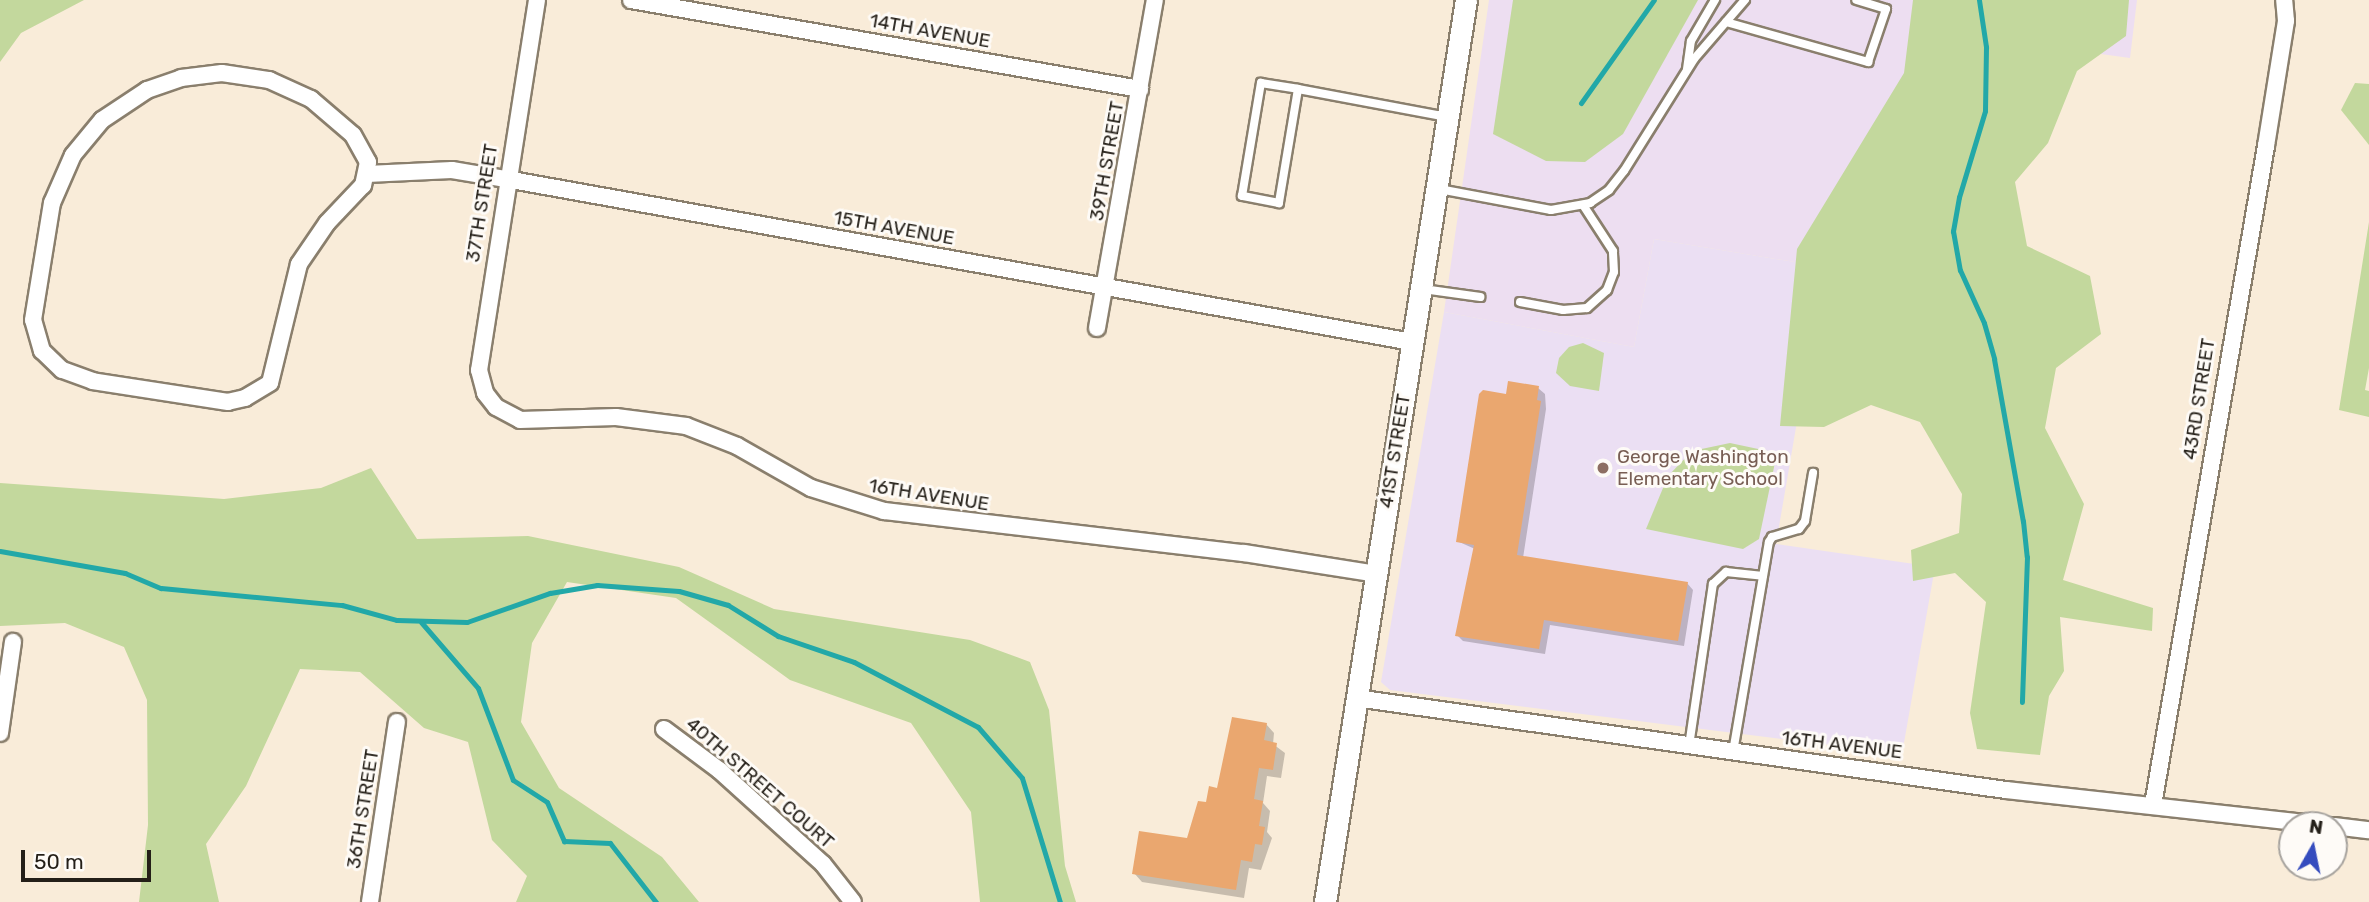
<!DOCTYPE html>
<html>
<head>
<meta charset="utf-8">
<style>
  body { margin:0 }
  #map { position:relative; width:2369px; height:902px; overflow:hidden; background:#f9ecd9; font-family:Rubik,sans-serif }
  div>[style] { position:absolute }
  [style*='--x'] { left:calc(var(--x)*1px); top:calc(var(--y)*1px); width:calc(var(--w)*1px); rotate:calc(var(--a)*1deg) }
  .commercial>* { inset:0; background:#eddef1 }
  .education>* { inset:0; background:#ebdff3 }
  .green>* { inset:0; background:#c3d89d }
  .shadow>* { inset:0; background:#0003 }
  .stream>* { height:5px; margin:-2.5px; padding:0 2.5px; transform-origin:2.5px; border-radius:2.5px; background:#22a8a8 }
  .building>* { inset:0; background:#eaa76f }
  .roads { filter:drop-shadow(2px 0 #8a7f6d) drop-shadow(-2px 0 #8a7f6d) drop-shadow(0 2px #8a7f6d) drop-shadow(0 -2px #8a7f6d) }
  .service>* { height:8px; margin:-4px; padding:0 4px; transform-origin:4px; border-radius:4px; background:#fff }
  .minor>* { height:16px; margin:-8px; padding:0 8px; transform-origin:8px; border-radius:8px; background:#fff }
  .tertiary>* { height:21px; margin:-10.5px; padding:0 10.5px; transform-origin:10.5px; border-radius:10.5px; background:#fff }
  .dots>* { width:19px; height:19px; translate:-50% -50%; box-sizing:border-box; border:4px solid #fefbf7; border-radius:50% }
  span { translate:-50% -50%; white-space:nowrap; text-align:center; line-height:1.15; -webkit-text-stroke:6px #fefbf7; paint-order:stroke }
  .street-label { font-size:19px; color:#241f18 }
  .education-label { font-size:19px; color:#785e54 }
  .left { translate:0 -50%; text-align:left }
  .north { position:absolute; left:2278px; top:811px; width:70px; height:70px; box-sizing:border-box; background:#fefbf7; border:2px solid #a7a39e; border-radius:50%; rotate:9deg; font-size:19px; font-weight:700; line-height:28px; text-align:center; color:#241f18 }
  .north::after { content:''; display:block; margin:auto; width:24px; height:32px; background:#354cbe; clip-path:polygon(50% 0,100% 100%,50% 72%,0 100%) }
  .scale { position:absolute; left:21px; top:850px; width:130px; height:32px; box-sizing:border-box; border:4px solid #241f18; border-top:0; padding-left:9px; font-size:21px; line-height:24px; white-space:nowrap; color:#241f18; -webkit-text-stroke:5px #fefbf7; paint-order:stroke }
</style>
</head>
<body>
<div id="map">
  <div class="commercial">
    <i style="clip-path:polygon(1489px 0,2137px 0,2130px 58px,2022px 43px,1983px 293px,1654px 239px,1634px 347px,1444px 312px)"></i>
  </div>
  <div class="education">
    <i style="clip-path:polygon(1654px 239px,1983px 293px,1806px 369px,1776px 544px,1935px 567px,1902px 754px,1390px 690px,1381px 682px,1444px 312px,1634px 347px)"></i>
  </div>
  <div class="green">
    <i style="clip-path:polygon(0 0,84px 0,21px 33px,0 62px)"></i>
    <i style="clip-path:polygon(1513px 0,1698px 0,1623px 134px,1585px 162px,1546px 161px,1493px 134px)"></i>
    <i style="clip-path:polygon(1913px 0,2129px 0,2126px 36px,2077px 71px,2048px 143px,2015px 182px,2027px 246px,2090px 276px,2101px 334px,2056px 368px,2045px 428px,2084px 504px,2063px 580px,2153px 608px,2152px 631px,2060px 617px,2064px 671px,2049px 696px,2040px 755px,1977px 749px,1970px 713px,1986px 602px,1955px 573px,1913px 581px,1911px 550px,1959px 533px,1962px 494px,1920px 422px,1871px 405px,1824px 427px,1780px 426px,1797px 249px,1904px 73px)"></i>
    <i style="clip-path:polygon(2355px 83px,2369px 84px,2369px 145px,2341px 110px)"></i>
    <i style="clip-path:polygon(2369px 222px,2369px 368px,2365px 390px,2369px 391px,2369px 417px,2339px 410px)"></i>
    <i style="clip-path:polygon(1583px 343px,1604px 353px,1599px 391px,1570px 386px,1556px 373px,1559px 358px,1569px 347px)"></i>
    <i style="clip-path:polygon(1730px 443px,1777px 453px,1759px 539px,1743px 549px,1646px 529px,1668px 476px,1692px 451px)"></i>
    <i style="clip-path:polygon(371px 468px,417px 539px,528px 536px,679px 567px,774px 609px,970px 640px,1030px 662px,1049px 710px,1065px 866px,1076px 902px,980px 902px,971px 812px,911px 723px,790px 680px,676px 598px,567px 582px,532px 643px,521px 722px,559px 788px,662px 857px,699px 902px,516px 902px,527px 876px,492px 840px,468px 742px,424px 728px,360px 672px,300px 669px,246px 786px,206px 844px,219px 902px,139px 902px,148px 825px,147px 700px,124px 647px,65px 623px,0 626px,0 483px,224px 499px,321px 488px)"></i>
  </div>
  <div class="shadow">
    <i style="clip-path:polygon(1538px 388px,1545px 394px,1546px 409px,1523px 558px,1687px 583px,1693px 590px,1684px 646px,1550px 625px,1545px 654px,1463px 641px,1457px 635px,1475px 549px,1457px 541px,1507px 396px)"></i>
    <i style="clip-path:polygon(1266px 724px,1274px 733px,1273px 744px,1285px 753px,1281px 778px,1267px 776px,1263px 803px,1270px 811px,1267px 832px,1272px 838px,1261px 870px,1249px 868px,1244px 898px,1142px 882px,1134px 873px,1188px 840px)"></i>
  </div>
  <div class="stream">
    <i style="--x:1979;--y:0;--w:48;--a:81.5"></i>
    <i style="--x:1986;--y:47;--w:64;--a:90.9"></i>
    <i style="--x:1985;--y:111;--w:90;--a:106.8"></i>
    <i style="--x:1959;--y:197;--w:35;--a:100"></i>
    <i style="--x:1953;--y:231;--w:40;--a:80"></i>
    <i style="--x:1960;--y:270;--w:58;--a:65.6"></i>
    <i style="--x:1984;--y:323;--w:37;--a:74"></i>
    <i style="--x:1994;--y:359;--w:165;--a:79.9"></i>
    <i style="--x:2023;--y:521;--w:36;--a:84"></i>
    <i style="--x:2027;--y:557;--w:145;--a:92"></i>
    <i style="--x:1581;--y:103;--w:126;--a:-54.7"></i>
    <i style="--x:0;--y:551;--w:127;--a:10"></i>
    <i style="--x:125;--y:573;--w:39;--a:23"></i>
    <i style="--x:161;--y:588;--w:182;--a:5.4"></i>
    <i style="--x:342;--y:605;--w:57;--a:15.3"></i>
    <i style="--x:397;--y:620;--w:70;--a:1.6"></i>
    <i style="--x:467;--y:622;--w:88;--a:-19.3"></i>
    <i style="--x:550;--y:593;--w:48;--a:-9.7"></i>
    <i style="--x:597;--y:585;--w:82;--a:4.2"></i>
    <i style="--x:679;--y:591;--w:51;--a:15.9"></i>
    <i style="--x:728;--y:605;--w:59;--a:31.8"></i>
    <i style="--x:778;--y:636;--w:80;--a:18.9"></i>
    <i style="--x:854;--y:662;--w:140;--a:27.7"></i>
    <i style="--x:978;--y:727;--w:67;--a:49.2"></i>
    <i style="--x:1022;--y:778;--w:130;--a:73"></i>
    <i style="--x:421;--y:622;--w:87;--a:49.2"></i>
    <i style="--x:478;--y:688;--w:98;--a:69.2"></i>
    <i style="--x:513;--y:780;--w:40;--a:32.9"></i>
    <i style="--x:547;--y:802;--w:43;--a:66.4"></i>
    <i style="--x:564;--y:841;--w:46;--a:2.5"></i>
    <i style="--x:610;--y:843;--w:75;--a:52.1"></i>
  </div>
  <div class="building">
    <i style="clip-path:polygon(1508px 381px,1539px 386px,1537px 400px,1541px 401px,1517px 555px,1688px 582px,1678px 641px,1544px 620px,1539px 649px,1455px 636px,1474px 545px,1456px 542px,1479px 394px,1483px 390px,1506px 394px)"></i>
    <i style="clip-path:polygon(1232px 717px,1267px 723px,1264px 740px,1277px 743px,1273px 770px,1259px 768px,1254px 799px,1263px 801px,1259px 826px,1265px 827px,1262px 845px,1255px 844px,1252px 862px,1241px 860px,1236px 890px,1132px 874px,1139px 831px,1187px 838px,1198px 801px,1206px 802px,1209px 786px,1217px 788px)"></i>
  </div>
  <div class="roads">
    <div class="service">
      <i style="--x:1726;--y:22;--w:148;--a:15.7"></i>
      <i style="--x:1868;--y:62;--w:56;--a:-71.2"></i>
      <i style="--x:1886;--y:9;--w:31;--a:-163"></i>
      <i style="--x:1687;--y:69;--w:28;--a:-82"></i>
      <i style="--x:1691;--y:41;--w:48;--a:-59.7"></i>
      <i style="--x:1298;--y:89;--w:116;--a:99.5"></i>
      <i style="--x:1279;--y:203;--w:38;--a:-169"></i>
      <i style="--x:1242;--y:196;--w:115;--a:-80.5"></i>
      <i style="--x:1261;--y:83;--w:37;--a:9"></i>
      <i style="--x:1298;--y:89;--w:152;--a:10.6"></i>
      <i style="--x:1439;--y:189;--w:114;--a:10.6"></i>
      <i style="--x:1551;--y:210;--w:40;--a:-10"></i>
      <i style="--x:1590;--y:203;--w:23;--a:-34"></i>
      <i style="--x:1609;--y:190;--w:24;--a:-52"></i>
      <i style="--x:1624;--y:171;--w:132;--a:-58"></i>
      <i style="--x:1694;--y:59;--w:78;--a:-49.2"></i>
      <i style="--x:1423;--y:289;--w:58;--a:8"></i>
      <i style="--x:1520;--y:302;--w:44;--a:10.5"></i>
      <i style="--x:1563;--y:310;--w:24;--a:-5"></i>
      <i style="--x:1587;--y:308;--w:27;--a:-42"></i>
      <i style="--x:1607;--y:290;--w:19;--a:-69"></i>
      <i style="--x:1614;--y:272;--w:21;--a:-93"></i>
      <i style="--x:1613;--y:251;--w:55;--a:-123.1"></i>
      <i style="--x:1689;--y:746;--w:164;--a:-81.6"></i>
      <i style="--x:1713;--y:584;--w:18;--a:-43"></i>
      <i style="--x:1726;--y:572;--w:37;--a:6"></i>
      <i style="--x:1733;--y:752;--w:213;--a:-80.3"></i>
      <i style="--x:1769;--y:542;--w:6;--a:-59"></i>
      <i style="--x:1772;--y:537;--w:28;--a:-17"></i>
      <i style="--x:1799;--y:529;--w:10;--a:-53"></i>
      <i style="--x:1805;--y:521;--w:49;--a:-80.5"></i>
    </div>
    <div class="minor">
      <i style="--x:537;--y:0;--w:375;--a:98.9"></i>
      <i style="--x:479;--y:370;--w:24;--a:75"></i>
      <i style="--x:485;--y:393;--w:18;--a:52"></i>
      <i style="--x:496;--y:407;--w:27;--a:28"></i>
      <i style="--x:520;--y:420;--w:96;--a:-1.8"></i>
      <i style="--x:616;--y:417;--w:71;--a:7.3"></i>
      <i style="--x:686;--y:426;--w:55;--a:21.4"></i>
      <i style="--x:737;--y:446;--w:85;--a:29.6"></i>
      <i style="--x:811;--y:488;--w:77;--a:17.5"></i>
      <i style="--x:884;--y:511;--w:362;--a:6.7"></i>
      <i style="--x:1244;--y:553;--w:134;--a:9"></i>
      <i style="--x:631;--y:0;--w:517;--a:9.92"></i>
      <i style="--x:222;--y:73;--w:48;--a:8.5"></i>
      <i style="--x:269;--y:80;--w:46;--a:24.3"></i>
      <i style="--x:311;--y:99;--w:55;--a:40.6"></i>
      <i style="--x:353;--y:135;--w:31;--a:61"></i>
      <i style="--x:368;--y:162;--w:24;--a:102"></i>
      <i style="--x:363;--y:185;--w:52;--a:133.5"></i>
      <i style="--x:327;--y:223;--w:50;--a:124.3"></i>
      <i style="--x:299;--y:264;--w:122;--a:103.7"></i>
      <i style="--x:270;--y:383;--w:29;--a:149"></i>
      <i style="--x:245;--y:398;--w:17;--a:167"></i>
      <i style="--x:228;--y:402;--w:137;--a:-171.2"></i>
      <i style="--x:93;--y:381;--w:33;--a:-160"></i>
      <i style="--x:62;--y:370;--w:28;--a:-136"></i>
      <i style="--x:42;--y:351;--w:32;--a:-106"></i>
      <i style="--x:33;--y:320;--w:119;--a:-80.8"></i>
      <i style="--x:52;--y:203;--w:52;--a:-66.4"></i>
      <i style="--x:73;--y:155;--w:45;--a:-50.4"></i>
      <i style="--x:102;--y:120;--w:54;--a:-33.7"></i>
      <i style="--x:147;--y:90;--w:36;--a:-19"></i>
      <i style="--x:181;--y:78;--w:41;--a:-7"></i>
      <i style="--x:367;--y:174;--w:85;--a:-2.7"></i>
      <i style="--x:452;--y:170;--w:55;--a:9.5"></i>
      <i style="--x:506;--y:179;--w:921;--a:10.2"></i>
      <i style="--x:1097;--y:328;--w:333;--a:-80"></i>
      <i style="--x:1356;--y:698;--w:656;--a:8.06"></i>
      <i style="--x:2006;--y:790;--w:319;--a:6.3"></i>
      <i style="--x:664;--y:729;--w:69;--a:36.7"></i>
      <i style="--x:719;--y:770;--w:140;--a:42.1"></i>
      <i style="--x:823;--y:864;--w:48;--a:51.7"></i>
      <i style="--x:0;--y:733;--w:92;--a:-81.9"></i>
      <i style="--x:2153;--y:805;--w:669;--a:-80.27"></i>
      <i style="--x:2266;--y:146;--w:127;--a:-80.9"></i>
      <i style="--x:2286;--y:21;--w:21;--a:-95"></i>
      <i style="--x:2334;--y:826;--w:35;--a:7"></i>
      <i style="--x:370;--y:902;--w:182;--a:-81.5"></i>
    </div>
    <div class="tertiary">
      <i style="--x:1325;--y:902;--w:913;--a:-81.12"></i>
    </div>
  </div>
  <div class="dots">
    <i style="left:1603px;top:468px;background:#8d6e63"></i>
  </div>
  <div class="street-label">
    <span style="left:930px;top:31px;rotate:10deg">14TH AVENUE</span>
    <span style="left:1107px;top:161px;rotate:-80deg">39TH STREET</span>
    <span style="left:482px;top:203px;rotate:-81deg">37TH STREET</span>
    <span style="left:894px;top:228px;rotate:10deg">15TH AVENUE</span>
    <span style="left:2199px;top:399px;rotate:-81deg">43RD STREET</span>
    <span style="left:1395px;top:451px;rotate:-81deg">41ST STREET</span>
    <span style="left:929px;top:495px;rotate:9deg">16TH AVENUE</span>
    <span style="left:1842px;top:745px;rotate:7deg">16TH AVENUE</span>
    <span style="left:760px;top:783px;rotate:41deg">40TH STREET COURT</span>
    <span style="left:363px;top:809px;rotate:-81deg">36TH STREET</span>
  </div>
  <div class="education-label">
    <span class="left" style="left:1617px;top:468px">George Washington<br>Elementary School</span>
  </div>
  <div class="north">N</div>
  <div class="scale">50 m</div>
</div>
</body>
</html>
